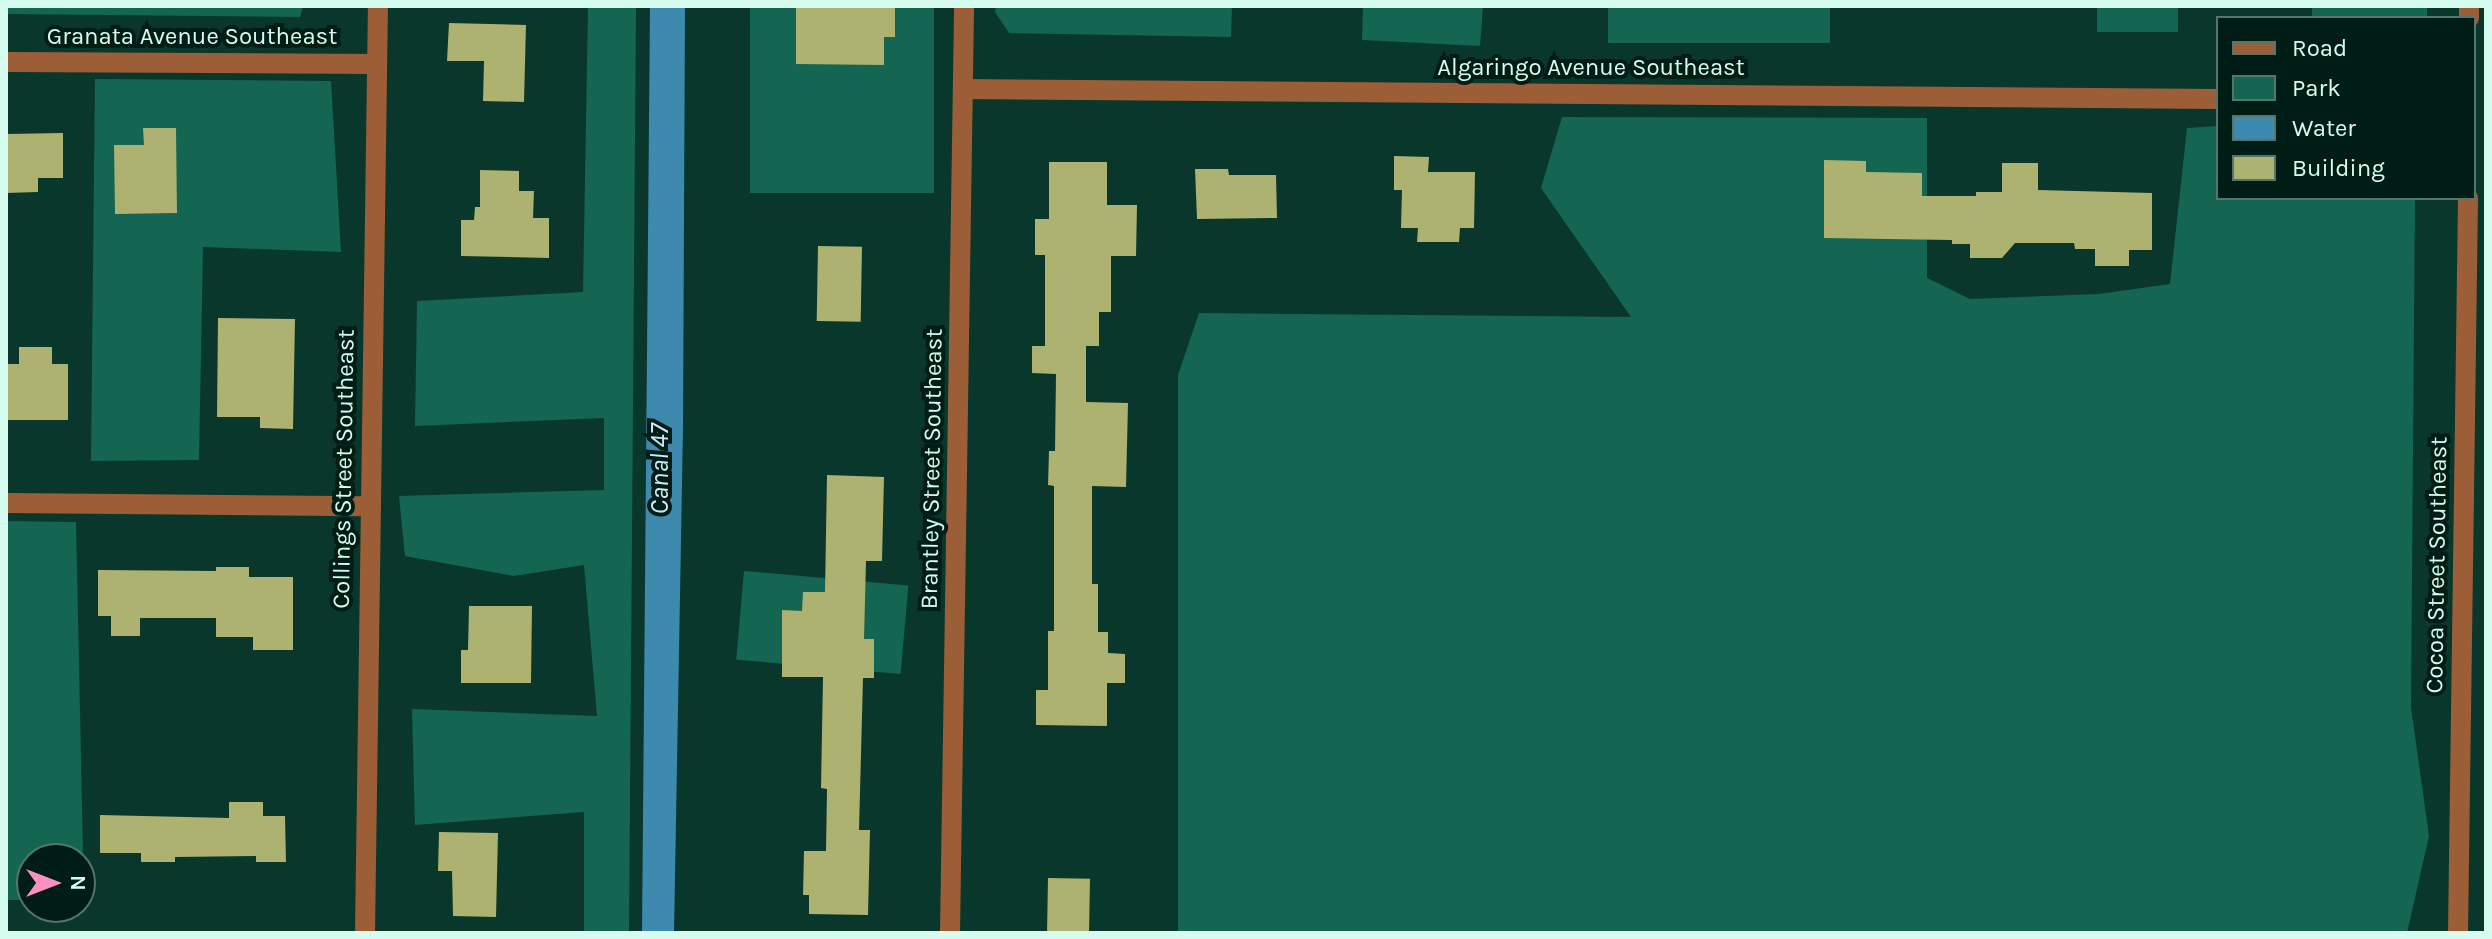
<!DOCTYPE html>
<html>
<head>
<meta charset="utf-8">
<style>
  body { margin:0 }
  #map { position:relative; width:2492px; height:939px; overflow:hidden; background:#0a372c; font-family:Karla,sans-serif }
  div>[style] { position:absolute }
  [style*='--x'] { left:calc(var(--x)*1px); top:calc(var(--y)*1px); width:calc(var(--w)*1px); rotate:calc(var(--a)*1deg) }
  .green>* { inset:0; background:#146552; transform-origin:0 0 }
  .water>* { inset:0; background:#3e89ae }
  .building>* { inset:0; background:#adb271; transform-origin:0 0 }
  .minor>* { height:20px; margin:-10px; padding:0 10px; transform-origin:10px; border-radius:10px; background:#9b5e36 }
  span { translate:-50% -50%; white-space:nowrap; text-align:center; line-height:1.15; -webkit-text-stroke:8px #001d15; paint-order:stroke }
  .street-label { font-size:24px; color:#d5fcee }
  .water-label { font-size:26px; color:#cde9f9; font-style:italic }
  .frame { position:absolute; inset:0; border:8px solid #d5fcee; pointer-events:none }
  .legend { position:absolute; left:2216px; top:16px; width:260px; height:184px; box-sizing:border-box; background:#001d15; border:2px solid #55766c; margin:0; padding:10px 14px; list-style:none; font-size:24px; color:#d5fcee }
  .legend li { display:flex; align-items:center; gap:16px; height:40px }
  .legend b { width:40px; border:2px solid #55766c }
  .north { position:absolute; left:16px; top:843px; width:80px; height:80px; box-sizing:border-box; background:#001d15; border:2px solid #55766c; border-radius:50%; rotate:90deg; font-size:22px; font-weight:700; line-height:32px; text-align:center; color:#d5fcee }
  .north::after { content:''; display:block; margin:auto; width:28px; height:36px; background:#fc8fc1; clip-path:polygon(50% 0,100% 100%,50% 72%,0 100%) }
</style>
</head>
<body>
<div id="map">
  <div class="green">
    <i style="clip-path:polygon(6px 6px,303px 6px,300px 17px,6px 14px)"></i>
    <i style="clip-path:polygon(588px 6px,636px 6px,629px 933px,584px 933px,584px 812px,415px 825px,412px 709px,597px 716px,584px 565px,514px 576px,405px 556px,399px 496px,604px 490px,604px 418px,415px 426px,417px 301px,583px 292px)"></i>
    <i style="left:750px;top:6px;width:184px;height:187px"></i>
    <i style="clip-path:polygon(996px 6px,1232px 6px,1231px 37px,1009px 33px,995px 12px)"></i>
    <i style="clip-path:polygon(1363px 6px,1483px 6px,1480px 46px,1362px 40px)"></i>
    <i style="left:1608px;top:6px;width:222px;height:37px"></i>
    <i style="left:2097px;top:6px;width:81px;height:26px"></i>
    <i style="left:2312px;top:6px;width:115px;height:12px"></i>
    <i style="clip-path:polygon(95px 79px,331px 81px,341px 252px,203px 247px,199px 460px,91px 461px)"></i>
    <i style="clip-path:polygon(1562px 117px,1927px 118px,1927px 278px,1970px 299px,2099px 294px,2170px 284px,2187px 128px,2218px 126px,2218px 198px,2415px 198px,2411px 707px,2429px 836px,2407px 933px,1178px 933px,1178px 375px,1199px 313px,1631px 317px,1541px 188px)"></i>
    <i style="clip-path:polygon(6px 521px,76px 522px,84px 899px,80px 899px,80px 859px,32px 859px,32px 900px,6px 900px)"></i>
    <i style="left:744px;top:571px;width:165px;height:89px;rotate:5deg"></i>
  </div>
  <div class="water">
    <i style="clip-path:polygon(650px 6px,685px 6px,683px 426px,674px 933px,642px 933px)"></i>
  </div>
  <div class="building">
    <i style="clip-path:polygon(796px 6px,895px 6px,895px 37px,884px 37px,884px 65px,796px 64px)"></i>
    <i style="clip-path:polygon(449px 23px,526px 25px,524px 102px,483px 101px,484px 61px,447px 61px)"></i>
    <i style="clip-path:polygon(143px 128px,176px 128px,177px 213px,115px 214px,114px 145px,144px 145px)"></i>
    <i style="clip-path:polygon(63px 133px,63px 178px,38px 178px,38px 192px,6px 193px,6px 134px)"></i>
    <i style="clip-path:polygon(1394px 156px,1429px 157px,1428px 172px,1475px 172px,1474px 228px,1460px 228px,1459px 242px,1417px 242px,1418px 228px,1401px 228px,1402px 190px,1394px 190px)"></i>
    <i style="clip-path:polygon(1824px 160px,1866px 161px,1866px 172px,1922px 173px,1922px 196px,1976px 196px,1976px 192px,2002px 192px,2002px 163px,2038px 163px,2038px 190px,2152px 193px,2152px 250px,2129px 250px,2129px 266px,2095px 266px,2095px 249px,2075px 249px,2074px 243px,2015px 243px,2002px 258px,1970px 258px,1970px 244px,1952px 244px,1952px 240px,1824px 238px)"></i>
    <i style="clip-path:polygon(1049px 162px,1107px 162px,1107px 205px,1137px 205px,1136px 256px,1111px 256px,1111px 312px,1099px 312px,1099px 346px,1086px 346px,1086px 402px,1128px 403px,1126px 487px,1092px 486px,1092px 584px,1098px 584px,1098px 632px,1108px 632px,1108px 653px,1125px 654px,1125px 683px,1107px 683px,1107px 726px,1036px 725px,1036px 690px,1048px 690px,1048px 631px,1054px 631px,1054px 486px,1048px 485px,1049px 451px,1055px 451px,1056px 374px,1032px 373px,1032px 346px,1045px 346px,1045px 255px,1035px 255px,1035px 219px,1049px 219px)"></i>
    <i style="clip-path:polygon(1195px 169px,1228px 169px,1229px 175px,1276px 175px,1277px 218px,1197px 219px)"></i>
    <i style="clip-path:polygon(480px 170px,519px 171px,519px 191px,534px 191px,533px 218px,549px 218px,549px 258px,461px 256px,461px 220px,474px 220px,475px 207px,480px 207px)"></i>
    <i style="left:818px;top:246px;width:44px;height:75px;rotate:1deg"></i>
    <i style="clip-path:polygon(218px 318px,295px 319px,293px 429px,260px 428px,260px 417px,217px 417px)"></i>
    <i style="clip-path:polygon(19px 347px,52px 347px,52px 364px,68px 364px,68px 420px,6px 420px,6px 364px,19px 364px)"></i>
    <i style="clip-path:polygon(827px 475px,884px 477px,882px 561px,866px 561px,864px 639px,874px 639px,874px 678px,863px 678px,859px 830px,870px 830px,868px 915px,809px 914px,809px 895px,803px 895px,804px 851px,826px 851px,827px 789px,821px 788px,823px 677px,782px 677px,782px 610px,802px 611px,803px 592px,825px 592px)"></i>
    <i style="clip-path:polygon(216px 567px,249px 567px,249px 577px,293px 577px,293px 650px,253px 650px,253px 637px,216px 637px,216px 618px,140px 618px,140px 636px,111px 636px,111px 616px,98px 616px,98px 570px,216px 571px)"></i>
    <i style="clip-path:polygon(469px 606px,532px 606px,531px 683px,461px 683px,461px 650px,468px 650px)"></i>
    <i style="clip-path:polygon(229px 802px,263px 802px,263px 816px,285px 816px,286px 862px,256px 862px,256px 856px,175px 857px,175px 862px,141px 862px,141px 853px,100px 853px,100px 815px,229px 818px)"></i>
    <i style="clip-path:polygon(439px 832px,498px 833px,496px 917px,453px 916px,452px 871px,438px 871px)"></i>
    <i style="left:1048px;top:878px;width:42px;height:55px;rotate:1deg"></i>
  </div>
  <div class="minor">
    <i style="--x:2469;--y:6;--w:12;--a:90"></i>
    <i style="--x:6;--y:62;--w:371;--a:0.3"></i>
    <i style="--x:963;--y:89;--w:1255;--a:0.46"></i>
    <i style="--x:6;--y:503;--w:362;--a:0.5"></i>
    <i style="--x:365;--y:933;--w:927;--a:-89.2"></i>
    <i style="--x:950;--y:933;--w:927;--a:-89.13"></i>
    <i style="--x:2458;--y:933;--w:735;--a:-89.22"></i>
  </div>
  <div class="street-label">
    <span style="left:192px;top:37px">Granata Avenue Southeast</span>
    <span style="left:1591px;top:68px">Algaringo Avenue Southeast</span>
    <span style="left:344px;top:469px;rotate:-89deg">Collings Street Southeast</span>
    <span style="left:932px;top:469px;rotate:-89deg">Brantley Street Southeast</span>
    <span style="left:2437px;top:565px;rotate:-89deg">Cocoa Street Southeast</span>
  </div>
  <div class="water-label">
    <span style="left:660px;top:469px;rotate:-90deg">Canal 47</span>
  </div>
  <div class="frame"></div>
  <ul class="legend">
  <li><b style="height:10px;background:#9b5e36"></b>Road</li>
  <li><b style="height:22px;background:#146552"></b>Park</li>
  <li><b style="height:22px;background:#3e89ae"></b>Water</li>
  <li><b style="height:22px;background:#adb271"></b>Building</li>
  </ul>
  <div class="north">N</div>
</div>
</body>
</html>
